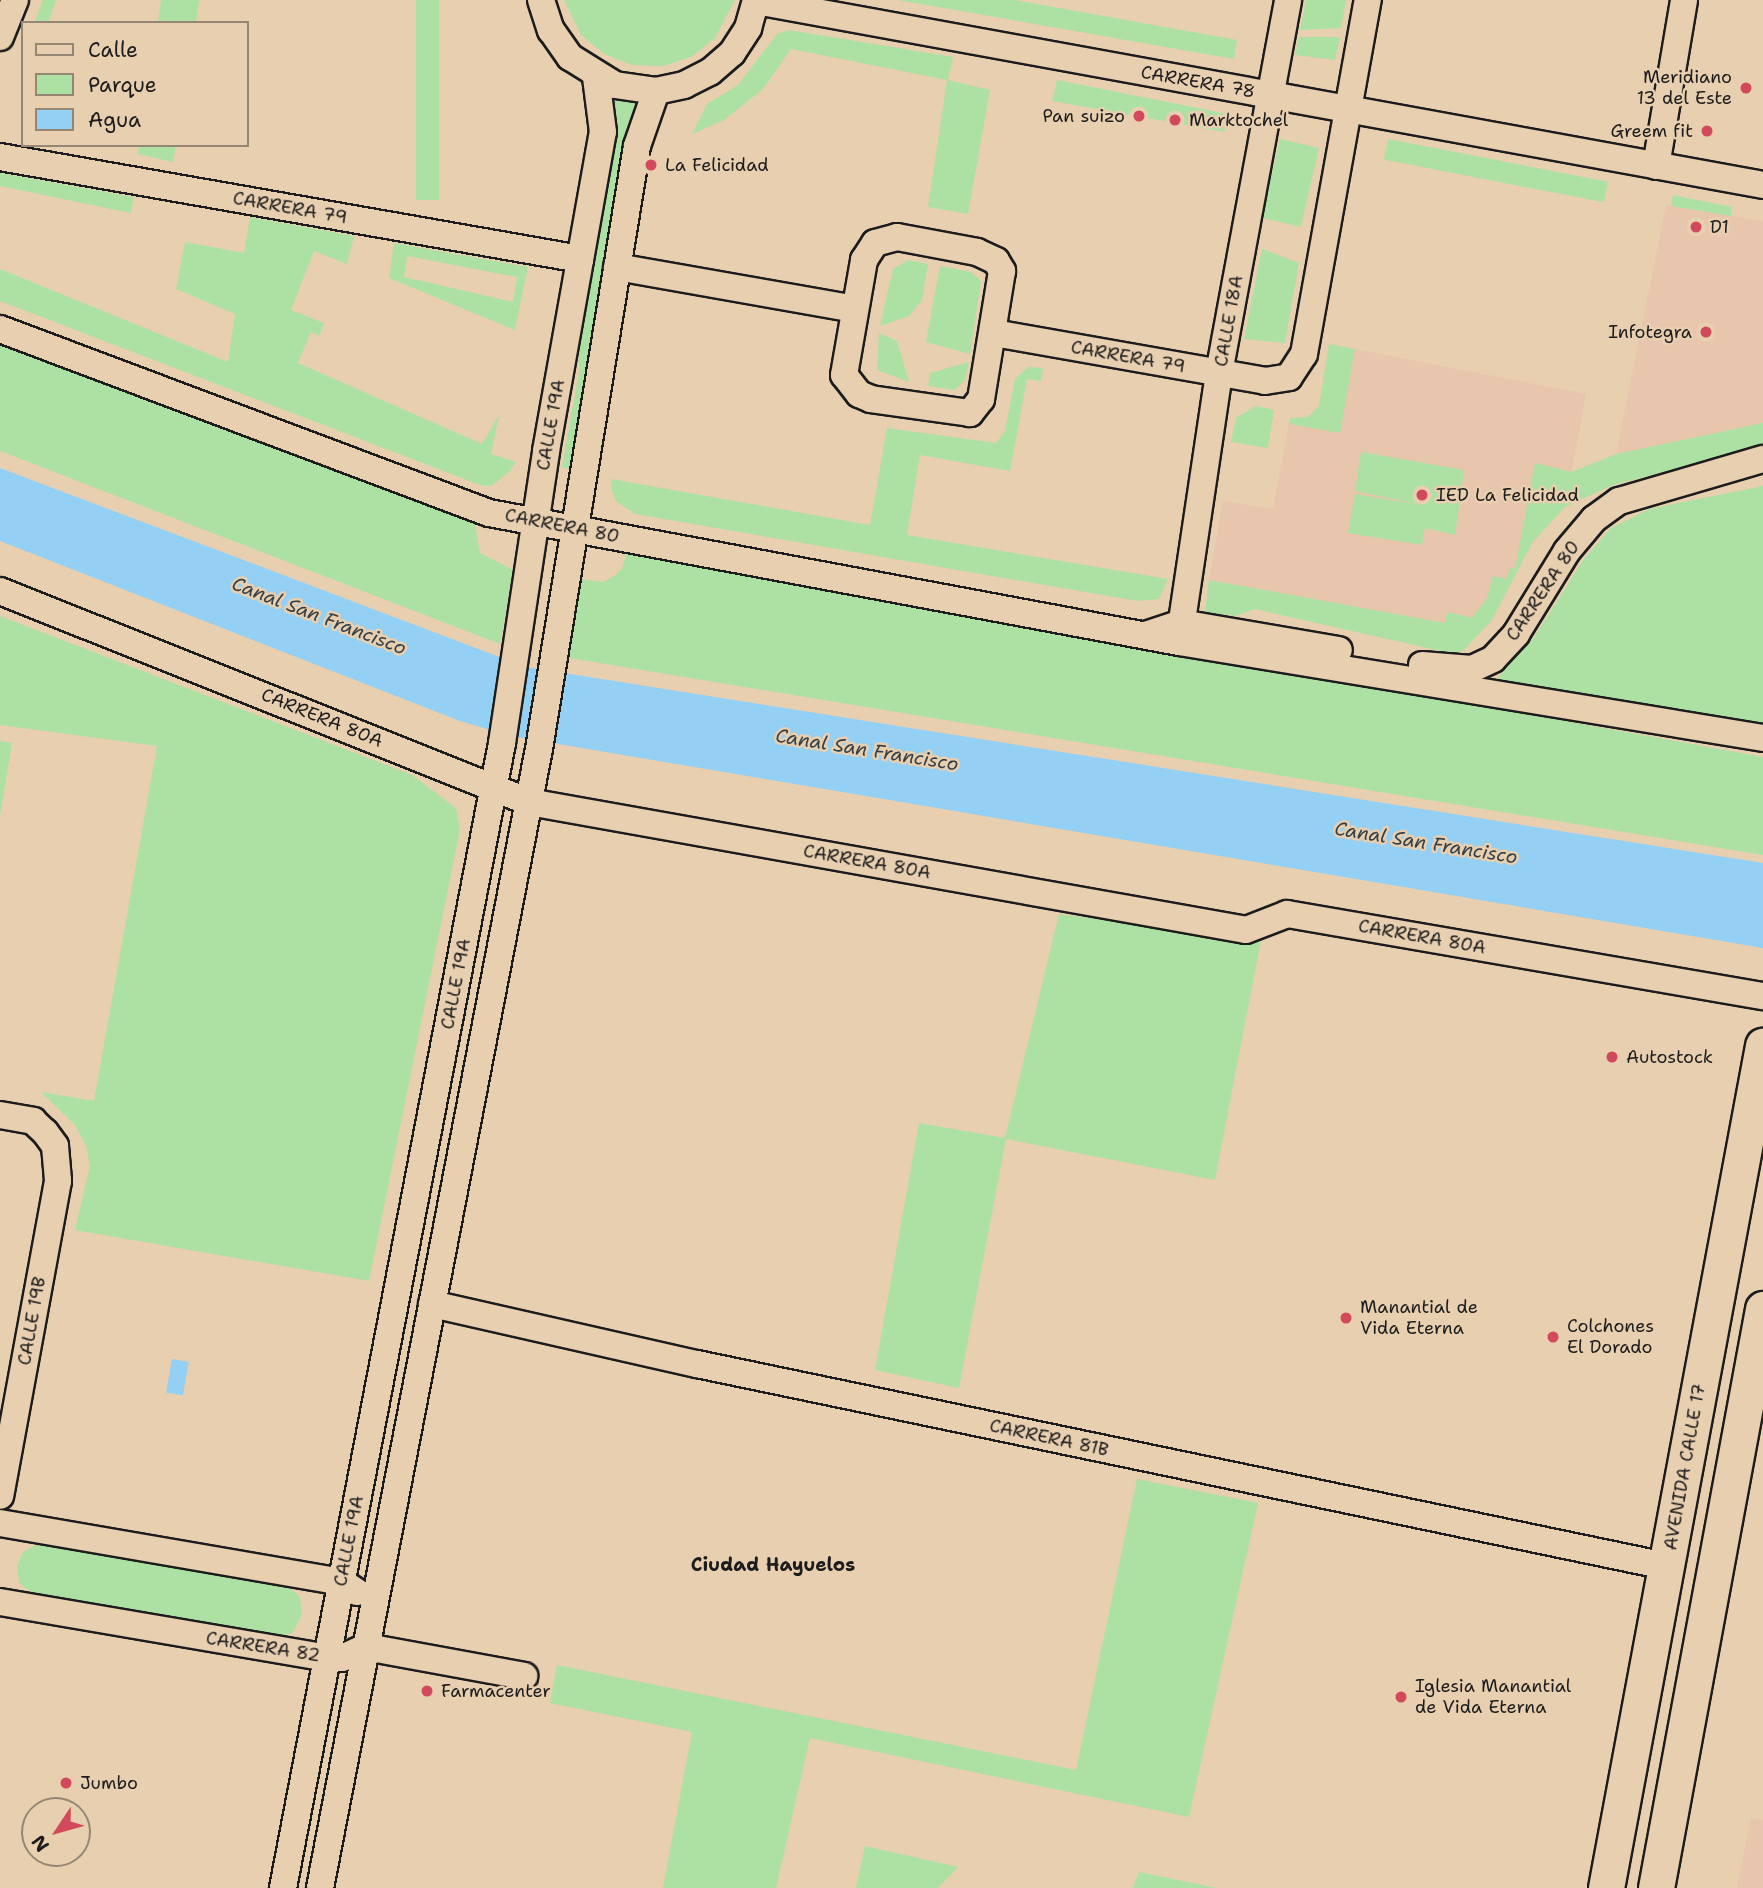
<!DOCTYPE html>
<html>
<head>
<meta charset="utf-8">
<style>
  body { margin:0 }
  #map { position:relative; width:1763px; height:1888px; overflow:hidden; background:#e8cfb0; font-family:"Shantell Sans",sans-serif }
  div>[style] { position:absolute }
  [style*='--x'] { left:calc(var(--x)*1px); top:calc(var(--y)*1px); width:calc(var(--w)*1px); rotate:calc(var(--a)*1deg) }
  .built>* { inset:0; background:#e8c5ad }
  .green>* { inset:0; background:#ace1a3; transform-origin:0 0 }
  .water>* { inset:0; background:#94cff4; transform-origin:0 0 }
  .roads { filter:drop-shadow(2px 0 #1c1c1c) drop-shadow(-2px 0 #1c1c1c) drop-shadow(0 2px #1c1c1c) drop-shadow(0 -2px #1c1c1c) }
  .minor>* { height:26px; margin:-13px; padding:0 13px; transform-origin:13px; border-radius:13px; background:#e8cfb0 }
  .major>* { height:35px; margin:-17.5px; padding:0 17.5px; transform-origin:17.5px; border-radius:17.5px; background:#e8cfb0 }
  .dots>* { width:19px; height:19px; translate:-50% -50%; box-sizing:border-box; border:4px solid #e8cfb0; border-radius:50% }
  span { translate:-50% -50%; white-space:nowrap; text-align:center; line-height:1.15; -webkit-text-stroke:5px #e8cfb0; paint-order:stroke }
  .poi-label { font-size:18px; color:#1c1c1c }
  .right { translate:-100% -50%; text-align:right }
  .left { translate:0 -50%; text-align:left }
  .street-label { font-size:18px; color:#1c1c1c }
  .water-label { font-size:19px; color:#344047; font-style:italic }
  .neighbourhood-label { font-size:19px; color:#1c1c1c; font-weight:700 }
  .legend { position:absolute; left:21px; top:21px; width:228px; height:126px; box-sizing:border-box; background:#e8cfb0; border:2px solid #968775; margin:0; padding:9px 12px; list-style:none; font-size:21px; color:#1c1c1c }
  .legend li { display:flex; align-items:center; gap:14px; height:35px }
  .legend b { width:35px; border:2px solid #968775 }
  .north { position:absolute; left:21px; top:1797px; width:70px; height:70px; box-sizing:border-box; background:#e8cfb0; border:2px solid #968775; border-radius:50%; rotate:234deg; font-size:19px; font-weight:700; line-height:28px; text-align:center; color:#1c1c1c }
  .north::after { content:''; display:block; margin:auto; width:24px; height:32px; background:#d1495b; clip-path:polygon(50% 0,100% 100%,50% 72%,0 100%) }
</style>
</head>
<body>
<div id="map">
  <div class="built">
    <i style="clip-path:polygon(1666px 205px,1763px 221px,1763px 423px,1616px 454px)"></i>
    <i style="clip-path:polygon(1329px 344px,1586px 394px,1565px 507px,1532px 543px,1492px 620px,1464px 650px,1454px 654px,1259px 589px,1209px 580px,1223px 501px,1273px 509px,1290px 418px,1308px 417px,1319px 406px)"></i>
    <i style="clip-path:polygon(1751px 1818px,1763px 1820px,1763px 1888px,1737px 1888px)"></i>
  </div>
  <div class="green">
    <i style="clip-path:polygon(43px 0,56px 0,48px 23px,34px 23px)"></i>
    <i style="clip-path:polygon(161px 0,199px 0,196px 23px,158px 23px)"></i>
    <i style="left:416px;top:0;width:23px;height:200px"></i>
    <i style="clip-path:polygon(564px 0,735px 0,715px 38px,691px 57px,663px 66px,632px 65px,604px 54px,581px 35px)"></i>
    <i style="clip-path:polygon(898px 0,1015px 0,1237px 40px,1234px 59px)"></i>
    <i style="clip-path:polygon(1306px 0,1346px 0,1341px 28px,1300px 30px)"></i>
    <i style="clip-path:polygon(789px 30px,953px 57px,948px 80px,990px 90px,968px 214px,928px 207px,947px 80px,791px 49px,763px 89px,724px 120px,692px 134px,707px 104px,738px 85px,777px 34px)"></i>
    <i style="clip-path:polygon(1299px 37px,1340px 37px,1335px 60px,1295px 55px)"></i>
    <i style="clip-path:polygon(1057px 80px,1223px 113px,1225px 132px,1052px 101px)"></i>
    <i style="clip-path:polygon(613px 97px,638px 103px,569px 469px,562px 467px,579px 373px,578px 317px)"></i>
    <i style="left:1280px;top:139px;width:40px;height:81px;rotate:13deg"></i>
    <i style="left:1388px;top:139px;width:224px;height:21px;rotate:11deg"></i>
    <i style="clip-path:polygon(139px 145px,176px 145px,173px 162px,138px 154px)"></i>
    <i style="clip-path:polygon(0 173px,134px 197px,131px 213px,0 186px)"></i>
    <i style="clip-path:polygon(1673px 195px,1732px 207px,1731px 216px,1671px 206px)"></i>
    <i style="clip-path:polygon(250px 217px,354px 236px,347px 264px,314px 251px,291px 310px,324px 323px,319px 336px,311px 332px,298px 363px,482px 444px,499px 415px,491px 454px,516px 462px,509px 472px,491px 486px,480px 485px,0 301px,0 269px,228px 362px,235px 314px,176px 289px,185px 242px,244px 253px)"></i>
    <i style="clip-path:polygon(evenodd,394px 243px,528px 267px,515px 330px,389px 278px,394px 243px,407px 256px,517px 277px,513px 302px,404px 277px,407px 256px)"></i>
    <i style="clip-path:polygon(1262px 249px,1299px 263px,1285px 343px,1244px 339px)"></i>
    <i style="clip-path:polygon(908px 260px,928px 264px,922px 300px,909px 316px,880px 326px,893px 269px)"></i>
    <i style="clip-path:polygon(940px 266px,971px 272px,981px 281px,970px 354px,926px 342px)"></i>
    <i style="clip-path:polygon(879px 333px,897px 341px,909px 382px,877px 370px)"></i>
    <i style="clip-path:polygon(0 340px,475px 524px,480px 553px,513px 570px,500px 644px,0 451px)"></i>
    <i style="clip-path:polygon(1329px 344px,1355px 349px,1340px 433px,1289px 424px,1290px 418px,1308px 417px,1319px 406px)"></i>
    <i style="clip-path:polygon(969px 362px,965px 380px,955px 390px,928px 386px,930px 373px)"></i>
    <i style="clip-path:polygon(1028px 367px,1043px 368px,1041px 381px,1027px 379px,1010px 471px,920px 455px,907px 535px,1168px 579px,1159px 599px,1137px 601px,635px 514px,616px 501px,612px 490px,611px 479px,870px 525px,887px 428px,996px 443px,1005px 431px,1015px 379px)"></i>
    <i style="clip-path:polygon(1256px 406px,1274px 410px,1268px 448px,1231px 442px,1236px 418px)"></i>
    <i style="clip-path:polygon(1763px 423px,1763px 447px,1613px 485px,1565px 507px,1532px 543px,1492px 620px,1464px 650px,1454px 654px,1255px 609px,1235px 616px,1205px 612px,1209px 580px,1445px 623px,1447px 612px,1472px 618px,1487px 598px,1493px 576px,1507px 579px,1510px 568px,1515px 569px,1535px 463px,1572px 472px,1616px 454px)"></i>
    <i style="clip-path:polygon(1361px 452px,1464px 470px,1455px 535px,1425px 528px,1422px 545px,1348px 533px,1355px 494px,1428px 506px,1355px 491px)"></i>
    <i style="clip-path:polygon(1763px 486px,1763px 724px,1495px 681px,1533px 639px,1584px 559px,1611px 528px,1649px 509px)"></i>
    <i style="clip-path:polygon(627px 550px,1763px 757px,1763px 855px,563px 657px,577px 579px,604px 582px,614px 576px,622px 569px)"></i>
    <i style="clip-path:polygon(0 616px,412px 775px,456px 808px,460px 830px,369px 1281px,75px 1230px,90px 1166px,86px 1146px,75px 1125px,41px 1092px,94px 1101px,157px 746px,0 725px)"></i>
    <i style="clip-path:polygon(0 741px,12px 743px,0 816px)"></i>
    <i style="clip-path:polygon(1059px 914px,1261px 940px,1215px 1180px,1006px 1139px,959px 1388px,875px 1370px,919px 1123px,1005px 1138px)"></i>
    <i style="clip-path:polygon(1137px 1479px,1258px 1503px,1189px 1817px,810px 1738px,776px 1888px,663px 1888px,692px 1732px,550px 1703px,557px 1665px,1076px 1770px)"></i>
    <i style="clip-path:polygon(38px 1544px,285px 1584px,300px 1597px,302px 1615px,292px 1633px,275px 1637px,31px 1592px,19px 1583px,17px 1566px,23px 1552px)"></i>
    <i style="clip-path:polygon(865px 1846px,958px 1867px,938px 1888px,856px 1888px)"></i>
    <i style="clip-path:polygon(1139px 1872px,1217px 1888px,1133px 1888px)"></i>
  </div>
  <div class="water">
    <i style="clip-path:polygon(0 468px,526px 667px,1763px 863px,1763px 948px,511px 736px,460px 721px,0 541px)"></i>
    <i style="left:172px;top:1359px;width:17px;height:34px;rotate:10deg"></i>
  </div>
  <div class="roads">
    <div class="minor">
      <i style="--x:541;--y:0;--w:32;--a:72"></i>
      <i style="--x:551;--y:30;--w:33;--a:55"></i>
      <i style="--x:570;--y:57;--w:53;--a:31.9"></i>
      <i style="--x:615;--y:85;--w:41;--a:8.3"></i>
      <i style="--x:656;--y:91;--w:29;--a:-12"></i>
      <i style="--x:684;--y:85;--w:29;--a:-27"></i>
      <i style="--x:710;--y:72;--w:29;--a:-41"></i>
      <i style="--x:732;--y:53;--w:30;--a:-57"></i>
      <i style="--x:748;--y:28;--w:29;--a:-74"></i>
      <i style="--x:756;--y:1;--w:1024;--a:10.35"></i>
      <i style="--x:0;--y:37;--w:40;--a:-68"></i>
      <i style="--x:0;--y:157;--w:589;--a:9.97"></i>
      <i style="--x:1656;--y:166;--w:168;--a:-80.4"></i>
      <i style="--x:897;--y:237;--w:81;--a:10.6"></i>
      <i style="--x:977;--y:252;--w:21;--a:25"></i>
      <i style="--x:996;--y:261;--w:12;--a:59"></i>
      <i style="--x:1002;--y:271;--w:130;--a:99.3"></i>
      <i style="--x:981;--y:399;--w:18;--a:128"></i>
      <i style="--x:970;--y:413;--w:100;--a:-172"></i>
      <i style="--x:871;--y:399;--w:13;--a:-157"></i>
      <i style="--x:859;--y:394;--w:24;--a:-128"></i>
      <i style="--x:844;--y:375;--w:117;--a:-80.1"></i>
      <i style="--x:864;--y:260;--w:20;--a:-57"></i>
      <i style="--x:875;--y:243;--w:23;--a:-15"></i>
      <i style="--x:617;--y:267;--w:241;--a:10"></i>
      <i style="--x:0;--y:329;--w:522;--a:20.62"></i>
      <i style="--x:489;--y:513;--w:702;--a:10.59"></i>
      <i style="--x:1179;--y:642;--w:592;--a:9.33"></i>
      <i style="--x:994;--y:333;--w:275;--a:10"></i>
      <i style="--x:1265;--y:381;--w:24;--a:-9"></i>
      <i style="--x:1289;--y:377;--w:27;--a:-57"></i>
      <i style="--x:1304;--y:354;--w:360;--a:-79.8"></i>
      <i style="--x:0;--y:591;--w:570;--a:21.75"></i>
      <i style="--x:529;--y:802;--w:728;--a:10.12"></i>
      <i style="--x:1246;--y:930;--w:44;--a:-21.3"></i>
      <i style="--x:1287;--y:914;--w:483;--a:9.8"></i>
      <i style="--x:1148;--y:634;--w:35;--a:-18"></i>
      <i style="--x:1181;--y:623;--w:160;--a:9.7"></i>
      <i style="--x:1179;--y:641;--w:271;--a:-81.5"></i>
      <i style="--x:1219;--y:373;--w:379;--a:-79.5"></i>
      <i style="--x:1422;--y:665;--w:50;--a:4.6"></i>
      <i style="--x:1472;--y:669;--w:23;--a:-25"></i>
      <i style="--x:1493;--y:659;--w:34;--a:-47"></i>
      <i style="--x:1516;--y:634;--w:97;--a:-58.4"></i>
      <i style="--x:1567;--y:551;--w:42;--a:-49.8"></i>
      <i style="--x:1594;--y:519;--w:31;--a:-36"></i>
      <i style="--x:1619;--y:501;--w:150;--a:-16.3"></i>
      <i style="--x:0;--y:1115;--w:34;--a:10"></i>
      <i style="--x:33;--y:1121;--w:16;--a:43"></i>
      <i style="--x:45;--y:1132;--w:17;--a:54"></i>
      <i style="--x:55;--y:1146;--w:35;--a:85"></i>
      <i style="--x:58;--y:1181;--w:320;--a:100.4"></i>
      <i style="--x:432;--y:1304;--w:272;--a:12.8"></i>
      <i style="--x:697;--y:1364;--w:990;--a:11.78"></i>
      <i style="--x:0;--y:1523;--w:347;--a:9.8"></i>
      <i style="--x:342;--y:1582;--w:18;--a:34"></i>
      <i style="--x:0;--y:1602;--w:332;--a:9.7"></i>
      <i style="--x:327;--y:1658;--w:15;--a:0"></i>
      <i style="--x:342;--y:1658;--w:26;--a:-25"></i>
      <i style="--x:366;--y:1647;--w:161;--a:10.4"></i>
      <i style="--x:283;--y:1888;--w:1166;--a:-79.17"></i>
      <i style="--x:502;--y:743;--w:295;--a:-81.4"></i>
      <i style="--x:546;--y:451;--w:324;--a:-79.9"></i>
      <i style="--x:603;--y:132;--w:55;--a:-97.3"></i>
      <i style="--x:320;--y:1888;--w:1160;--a:-79.12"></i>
      <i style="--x:539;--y:749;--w:611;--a:-80.77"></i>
      <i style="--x:637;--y:146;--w:58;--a:-70.9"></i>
    </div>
    <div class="major">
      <i style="--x:1606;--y:1888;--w:857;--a:-79.44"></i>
      <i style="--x:1656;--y:1888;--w:589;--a:-79.53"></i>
    </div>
  </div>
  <div class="dots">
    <i style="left:1746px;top:88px;background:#d1495b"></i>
    <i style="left:1139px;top:116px;background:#d1495b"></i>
    <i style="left:1175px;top:120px;background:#d1495b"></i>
    <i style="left:1707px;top:131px;background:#d1495b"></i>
    <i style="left:651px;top:165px;background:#d1495b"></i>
    <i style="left:1696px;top:227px;background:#d1495b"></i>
    <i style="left:1706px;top:332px;background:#d1495b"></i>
    <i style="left:1422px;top:495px;background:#d1495b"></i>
    <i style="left:1612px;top:1057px;background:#d1495b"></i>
    <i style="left:1346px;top:1318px;background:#d1495b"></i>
    <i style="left:1553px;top:1337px;background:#d1495b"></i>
    <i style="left:427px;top:1691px;background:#d1495b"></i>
    <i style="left:1401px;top:1697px;background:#d1495b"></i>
    <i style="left:66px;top:1783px;background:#d1495b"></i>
  </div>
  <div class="poi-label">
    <span class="right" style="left:1732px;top:88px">Meridiano<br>13 del Este</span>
    <span class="right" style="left:1125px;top:116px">Pan suizo</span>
    <span class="left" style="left:1189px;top:120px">Marktochel</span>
    <span class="right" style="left:1693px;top:131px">Greem fit</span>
    <span class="left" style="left:665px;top:165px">La Felicidad</span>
    <span class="left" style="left:1710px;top:227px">D1</span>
    <span class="right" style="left:1692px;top:332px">Infotegra</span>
    <span class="left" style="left:1436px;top:495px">IED La Felicidad</span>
    <span class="left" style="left:1626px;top:1057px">Autostock</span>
    <span class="left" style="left:1360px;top:1318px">Manantial de<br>Vida Eterna</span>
    <span class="left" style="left:1567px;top:1337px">Colchones<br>El Dorado</span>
    <span class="left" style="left:1415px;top:1697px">Iglesia Manantial<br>de Vida Eterna</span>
    <span class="left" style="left:441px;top:1691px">Farmacenter</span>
    <span class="left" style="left:80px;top:1783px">Jumbo</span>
  </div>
  <div class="street-label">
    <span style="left:1198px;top:82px;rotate:10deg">CARRERA 78</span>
    <span style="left:290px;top:208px;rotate:10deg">CARRERA 79</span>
    <span style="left:1229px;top:321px;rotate:-80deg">CALLE 18A</span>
    <span style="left:1128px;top:357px;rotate:10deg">CARRERA 79</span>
    <span style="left:551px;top:425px;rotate:-80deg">CALLE 19A</span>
    <span style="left:562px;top:526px;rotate:11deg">CARRERA 80</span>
    <span style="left:1543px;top:591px;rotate:-56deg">CARRERA 80</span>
    <span style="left:322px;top:718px;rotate:22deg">CARRERA 80A</span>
    <span style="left:867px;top:862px;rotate:10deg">CARRERA 80A</span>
    <span style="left:1422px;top:937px;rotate:10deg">CARRERA 80A</span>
    <span style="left:456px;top:984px;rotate:-79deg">CALLE 19A</span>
    <span style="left:32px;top:1321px;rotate:-80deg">CALLE 19B</span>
    <span style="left:1049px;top:1438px;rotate:12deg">CARRERA 81B</span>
    <span style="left:1685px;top:1467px;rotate:-80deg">AVENIDA CALLE 17</span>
    <span style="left:349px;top:1541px;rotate:-79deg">CALLE 19A</span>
    <span style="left:263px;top:1647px;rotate:9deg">CARRERA 82</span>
  </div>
  <div class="water-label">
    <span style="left:319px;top:616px;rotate:21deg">Canal San Francisco</span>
    <span style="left:867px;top:750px;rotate:9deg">Canal San Francisco</span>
    <span style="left:1426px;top:843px;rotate:9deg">Canal San Francisco</span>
  </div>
  <div class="neighbourhood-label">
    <span style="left:773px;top:1565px">Ciudad Hayuelos</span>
  </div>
  <ul class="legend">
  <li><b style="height:9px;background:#e8cfb0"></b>Calle</li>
  <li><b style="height:19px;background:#ace1a3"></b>Parque</li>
  <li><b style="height:19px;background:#94cff4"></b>Agua</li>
  </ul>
  <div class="north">N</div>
</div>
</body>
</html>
